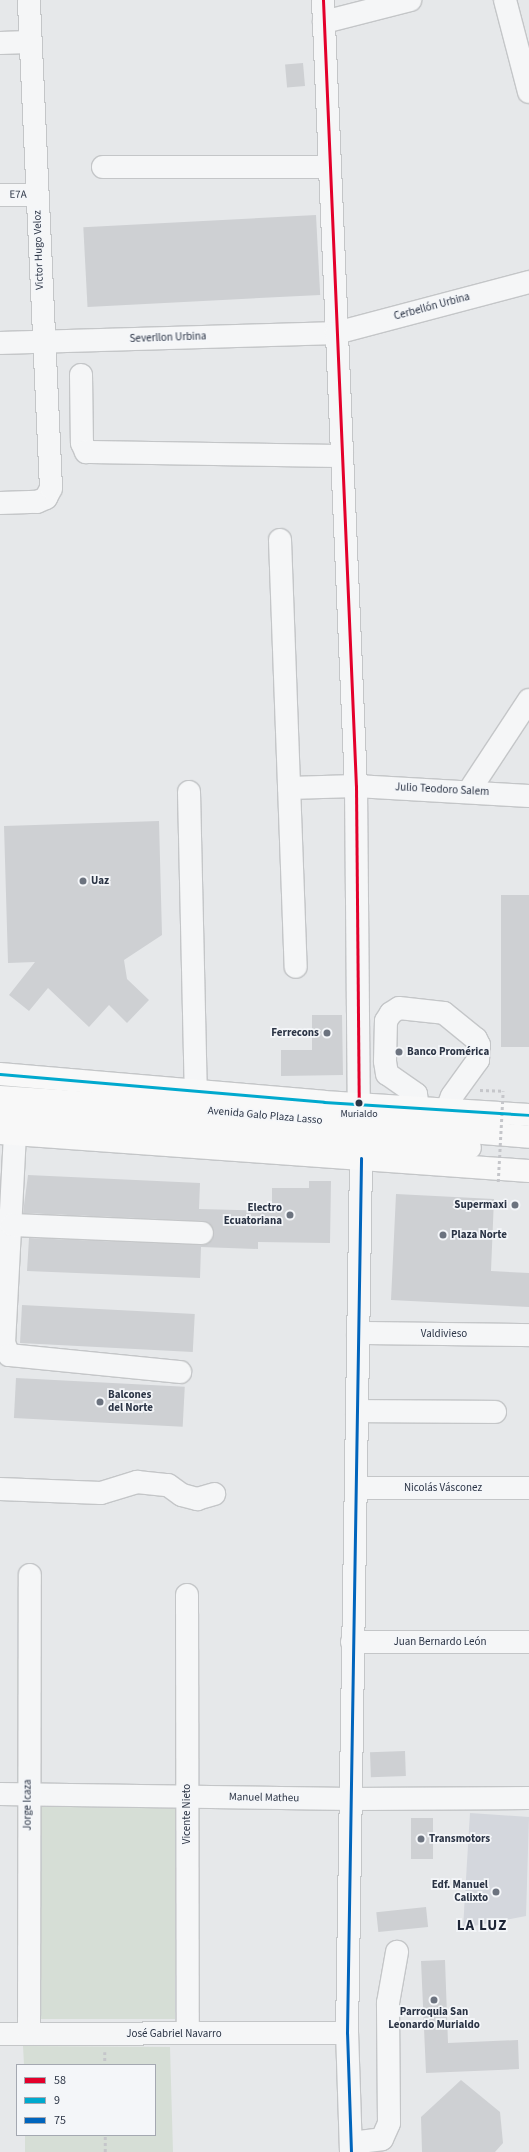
<!DOCTYPE html>
<html>
<head>
<meta charset="utf-8">
<style>
  body { margin:0 }
  #map { position:relative; width:529px; height:2152px; overflow:hidden; background:#e6e8ea; font-family:"Source Sans 3",sans-serif }
  div>[style] { position:absolute }
  [style*='--x'] { left:calc(var(--x)*1px); top:calc(var(--y)*1px); width:calc(var(--w)*1px); rotate:calc(var(--a)*1deg) }
  .built>* { inset:0; background:#d4d7dd }
  .green>* { inset:0; background:#d6ded6; transform-origin:0 0 }
  .building>* { inset:0; background:#ced0d3; transform-origin:0 0 }
  .path>* { height:2.5px; margin-top:-1.25px; transform-origin:0; background:repeating-linear-gradient(90deg,#c5c6ca 0 3px,transparent 0 6px) }
  .roads { filter:drop-shadow(1px 0 #c4c6c8) drop-shadow(-1px 0 #c4c6c8) drop-shadow(0 1px #c4c6c8) drop-shadow(0 -1px #c4c6c8) }
  .minor>* { height:22px; margin:-11px; padding:0 11px; transform-origin:11px; border-radius:11px; background:#f5f6f7 }
  .major>* { height:22px; margin:-11px; padding:0 11px; transform-origin:11px; border-radius:11px; background:#f8f8f8 }
  .path-bridge>* { height:2.5px; margin-top:-1.25px; transform-origin:0; background:repeating-linear-gradient(90deg,#c5c6ca 0 3px,transparent 0 6px) }
  .bus-1>* { height:3px; margin:-1.5px; padding:0 1.5px; transform-origin:1.5px; border-radius:1.5px; background:#e4002b }
  .bus-2>* { height:3px; margin:-1.5px; padding:0 1.5px; transform-origin:1.5px; border-radius:1.5px; background:#00a9ce }
  .bus-3>* { height:3px; margin:-1.5px; padding:0 1.5px; transform-origin:1.5px; border-radius:1.5px; background:#0065bd }
  .dots>* { width:11px; height:11px; translate:-50% -50%; box-sizing:border-box; border:2px solid #f4f6f9; border-radius:50% }
  span { translate:-50% -50%; white-space:nowrap; text-align:center; line-height:1.15; -webkit-text-stroke:3.5px #f4f6f9; paint-order:stroke }
  .bus-label { font-size:10px; color:#2b3445 }
  .street-label { font-size:11px; color:#2b3445 }
  .poi-label { font-size:11px; color:#2b3445; font-weight:700 }
  .left { translate:0 -50%; text-align:left }
  .right { translate:-100% -50%; text-align:right }
  .district-label { font-size:15px; color:#1d2536; font-weight:700; letter-spacing:1px }
  .legend { position:absolute; left:16px; top:2064px; width:140px; height:72px; box-sizing:border-box; background:#f4f6f9; border:1px solid #a4a8b1; margin:0; padding:5px 7px; list-style:none; font-size:12px; color:#2b3445 }
  .legend li { display:flex; align-items:center; gap:8px; height:20px }
  .legend b { width:20px; border:1px solid #a4a8b1 }
</style>
</head>
<body>
<div id="map">
  <div class="built">
    <i style="clip-path:polygon(470px 1813px,529px 1817px,526px 1916px,463px 1928px)"></i>
  </div>
  <div class="green">
    <i style="left:37px;top:1805px;width:138px;height:214px"></i>
    <i style="clip-path:polygon(23px 2046px,170px 2047px,173px 2152px,25px 2152px,25px 2135px,155px 2135px,155px 2065px,24px 2065px)"></i>
  </div>
  <div class="building">
    <i style="left:303px;top:63px;width:23px;height:18px;rotate:85deg"></i>
    <i style="left:316px;top:215px;width:80px;height:233px;rotate:87deg"></i>
    <i style="clip-path:polygon(159px 821px,162px 935px,124px 960px,127px 979px,149px 1000px,127px 1023px,109px 1005px,89px 1027px,48px 988px,29px 1011px,9px 995px,35px 962px,8px 963px,4px 826px)"></i>
    <i style="left:529px;top:895px;width:152px;height:28px;rotate:90deg"></i>
    <i style="clip-path:polygon(312px 1015px,342px 1015px,343px 1075px,281px 1076px,281px 1050px,312px 1050px)"></i>
    <i style="clip-path:polygon(28px 1175px,200px 1183px,199px 1209px,272px 1211px,272px 1188px,309px 1188px,309px 1181px,331px 1181px,330px 1243px,258px 1242px,258px 1249px,201px 1247px,200px 1278px,27px 1271px,29px 1238px,201px 1245px,212px 1240px,214px 1233px,209px 1223px,203px 1221px,23px 1213px)"></i>
    <i style="clip-path:polygon(396px 1194px,494px 1199px,491px 1271px,529px 1273px,529px 1307px,391px 1300px)"></i>
    <i style="left:22px;top:1305px;width:173px;height:38px;rotate:3deg"></i>
    <i style="left:16px;top:1378px;width:169px;height:40px;rotate:3deg"></i>
    <i style="left:405px;top:1751px;width:25px;height:35px;rotate:88deg"></i>
    <i style="left:411px;top:1818px;width:22px;height:41px"></i>
    <i style="left:426px;top:1907px;width:20px;height:50px;rotate:84deg"></i>
    <i style="clip-path:polygon(445px 1960px,448px 2043px,518px 2040px,519px 2069px,426px 2073px,421px 1961px)"></i>
    <i style="clip-path:polygon(461px 2080px,500px 2112px,503px 2143px,495px 2152px,422px 2152px,421px 2117px)"></i>
  </div>
  <div class="path">
    <i style="--x:480;--y:1090;--w:23;--a:2"></i>
    <i style="--x:105;--y:2052;--w:13;--a:90"></i>
    <i style="--x:105;--y:2152;--w:17;--a:-90"></i>
  </div>
  <div class="roads">
    <div class="minor">
      <i style="--x:323;--y:0;--w:787;--a:87.6"></i>
      <i style="--x:356;--y:786;--w:317;--a:89.5"></i>
      <i style="--x:505;--y:0;--w:95;--a:75.4"></i>
      <i style="--x:324;--y:22;--w:89;--a:-14.3"></i>
      <i style="--x:0;--y:43;--w:29;--a:-2"></i>
      <i style="--x:103;--y:167;--w:227;--a:0"></i>
      <i style="--x:0;--y:195;--w:37;--a:0"></i>
      <i style="--x:0;--y:343;--w:336;--a:-1.7"></i>
      <i style="--x:336;--y:333;--w:200;--a:-14.8"></i>
      <i style="--x:81;--y:375;--w:68;--a:89.2"></i>
      <i style="--x:82;--y:443;--w:10;--a:66"></i>
      <i style="--x:86;--y:452;--w:256;--a:0.9"></i>
      <i style="--x:0;--y:503;--w:37;--a:-2"></i>
      <i style="--x:37;--y:502;--w:10;--a:-24"></i>
      <i style="--x:46;--y:498;--w:11;--a:-63"></i>
      <i style="--x:51;--y:488;--w:488;--a:-92.6"></i>
      <i style="--x:280;--y:540;--w:427;--a:87.9"></i>
      <i style="--x:289;--y:788;--w:67;--a:-1.7"></i>
      <i style="--x:356;--y:786;--w:173;--a:3.3"></i>
      <i style="--x:469;--y:791;--w:109;--a:-56.6"></i>
      <i style="--x:189;--y:792;--w:299;--a:88.7"></i>
      <i style="--x:418;--y:1107;--w:13;--a:-99"></i>
      <i style="--x:416;--y:1094;--w:35;--a:-145"></i>
      <i style="--x:387;--y:1074;--w:13;--a:-99"></i>
      <i style="--x:385;--y:1061;--w:40;--a:-88.6"></i>
      <i style="--x:386;--y:1021;--w:9;--a:-58"></i>
      <i style="--x:391;--y:1013;--w:9;--a:-32"></i>
      <i style="--x:399;--y:1008;--w:45;--a:6.3"></i>
      <i style="--x:444;--y:1013;--w:41;--a:39.1"></i>
      <i style="--x:476;--y:1039;--w:7;--a:63"></i>
      <i style="--x:479;--y:1045;--w:15;--a:94"></i>
      <i style="--x:478;--y:1060;--w:44;--a:125.8"></i>
      <i style="--x:452;--y:1096;--w:14;--a:111"></i>
      <i style="--x:15;--y:1134;--w:209;--a:93"></i>
      <i style="--x:4;--y:1343;--w:13;--a:67"></i>
      <i style="--x:9;--y:1355;--w:172;--a:5.7"></i>
      <i style="--x:12;--y:1225;--w:190;--a:2.4"></i>
      <i style="--x:358;--y:1333;--w:171;--a:0.7"></i>
      <i style="--x:357;--y:1411;--w:138;--a:0.4"></i>
      <i style="--x:356;--y:1488;--w:173;--a:0"></i>
      <i style="--x:0;--y:1489;--w:101;--a:2.3"></i>
      <i style="--x:101;--y:1493;--w:38;--a:-17"></i>
      <i style="--x:137;--y:1482;--w:31;--a:6"></i>
      <i style="--x:168;--y:1485;--w:17;--a:36"></i>
      <i style="--x:182;--y:1495;--w:16;--a:15"></i>
      <i style="--x:197;--y:1499;--w:18;--a:-16"></i>
      <i style="--x:187;--y:1595;--w:438;--a:89.9"></i>
      <i style="--x:352;--y:1642;--w:177;--a:0"></i>
      <i style="--x:0;--y:1794;--w:351;--a:0.8"></i>
      <i style="--x:351;--y:1799;--w:178;--a:-0.3"></i>
      <i style="--x:0;--y:2034;--w:347;--a:-0.2"></i>
      <i style="--x:29;--y:2034;--w:459;--a:-89.9"></i>
      <i style="--x:351;--y:2143;--w:31;--a:-7"></i>
      <i style="--x:382;--y:2139;--w:17;--a:-66"></i>
      <i style="--x:389;--y:2123;--w:120;--a:-90.5"></i>
      <i style="--x:388;--y:2003;--w:52;--a:-80"></i>
      <i style="--x:351;--y:2152;--w:119;--a:-91.9"></i>
      <i style="--x:347;--y:2033;--w:875;--a:-89.08"></i>
    </div>
    <div class="major">
      <i style="--x:0;--y:1074;--w:325;--a:4.9"></i>
      <i style="--x:324;--y:1102;--w:205;--a:3.6"></i>
      <i style="--x:0;--y:1097;--w:241;--a:3.8"></i>
      <i style="--x:240;--y:1113;--w:290;--a:4.7"></i>
      <i style="--x:0;--y:1114;--w:471;--a:4.1"></i>
      <i style="--x:0;--y:1133;--w:530;--a:4.11"></i>
    </div>
  </div>
  <div class="path-bridge">
    <i style="--x:498;--y:1182;--w:91;--a:-86.9"></i>
  </div>
  <div class="bus-1">
    <i style="--x:323;--y:0;--w:787;--a:87.6"></i>
    <i style="--x:356;--y:786;--w:317;--a:89.5"></i>
  </div>
  <div class="bus-2">
    <i style="--x:0;--y:1074;--w:325;--a:4.9"></i>
    <i style="--x:324;--y:1102;--w:205;--a:3.6"></i>
  </div>
  <div class="bus-3">
    <i style="--x:351;--y:2152;--w:119;--a:-91.9"></i>
    <i style="--x:347;--y:2033;--w:875;--a:-89.08"></i>
  </div>
  <div class="dots">
    <i style="left:83px;top:881px;background:#6c737f"></i>
    <i style="left:327px;top:1033px;background:#6c737f"></i>
    <i style="left:399px;top:1052px;background:#6c737f"></i>
    <i style="left:359px;top:1103px;background:#2b3445"></i>
    <i style="left:515px;top:1205px;background:#6c737f"></i>
    <i style="left:290px;top:1215px;background:#6c737f"></i>
    <i style="left:443px;top:1235px;background:#6c737f"></i>
    <i style="left:100px;top:1402px;background:#6c737f"></i>
    <i style="left:421px;top:1839px;background:#6c737f"></i>
    <i style="left:496px;top:1892px;background:#6c737f"></i>
    <i style="left:434px;top:2000px;background:#6c737f"></i>
  </div>
  <div class="bus-label">
    <span style="left:359px;top:1115px">Murialdo</span>
  </div>
  <div class="street-label">
    <span style="left:18px;top:195px;rotate:-1deg">E7A</span>
    <span style="left:39px;top:250px;rotate:-92deg">Victor Hugo Veloz</span>
    <span style="left:432px;top:307px;rotate:-15deg">Cerbellón Urbina</span>
    <span style="left:168px;top:338px;rotate:-2deg">Severllon Urbina</span>
    <span style="left:442px;top:790px;rotate:3deg">Julio Teodoro Salem</span>
    <span style="left:265px;top:1116px;rotate:5deg">Avenida Galo Plaza Lasso</span>
    <span style="left:444px;top:1334px">Valdivieso</span>
    <span style="left:443px;top:1488px">Nicolás Vásconez</span>
    <span style="left:440px;top:1642px">Juan Bernardo León</span>
    <span style="left:264px;top:1798px;rotate:1deg">Manuel Matheu</span>
    <span style="left:28px;top:1805px;rotate:-90deg">Jorge Icaza</span>
    <span style="left:187px;top:1814px;rotate:-90deg">Vicente Nieto</span>
    <span style="left:174px;top:2034px">José Gabriel Navarro</span>
  </div>
  <div class="poi-label">
    <span class="left" style="left:91px;top:881px">Uaz</span>
    <span class="right" style="left:319px;top:1033px">Ferrecons</span>
    <span class="left" style="left:407px;top:1052px">Banco Promérica</span>
    <span class="right" style="left:507px;top:1205px">Supermaxi</span>
    <span class="right" style="left:282px;top:1215px">Electro<br>Ecuatoriana</span>
    <span class="left" style="left:451px;top:1235px">Plaza Norte</span>
    <span class="left" style="left:108px;top:1402px">Balcones<br>del Norte</span>
    <span class="left" style="left:429px;top:1839px">Transmotors</span>
    <span class="right" style="left:488px;top:1892px">Edf. Manuel<br>Calixto</span>
    <span style="left:434px;top:2019px">Parroquia San<br>Leonardo Murialdo</span>
  </div>
  <div class="district-label">
    <span style="left:482px;top:1926px">LA LUZ</span>
  </div>
  <ul class="legend">
  <li><b style="height:5px;background:#e4002b"></b>58</li>
  <li><b style="height:5px;background:#00a9ce"></b>9</li>
  <li><b style="height:5px;background:#0065bd"></b>75</li>
  </ul>
</div>
</body>
</html>
